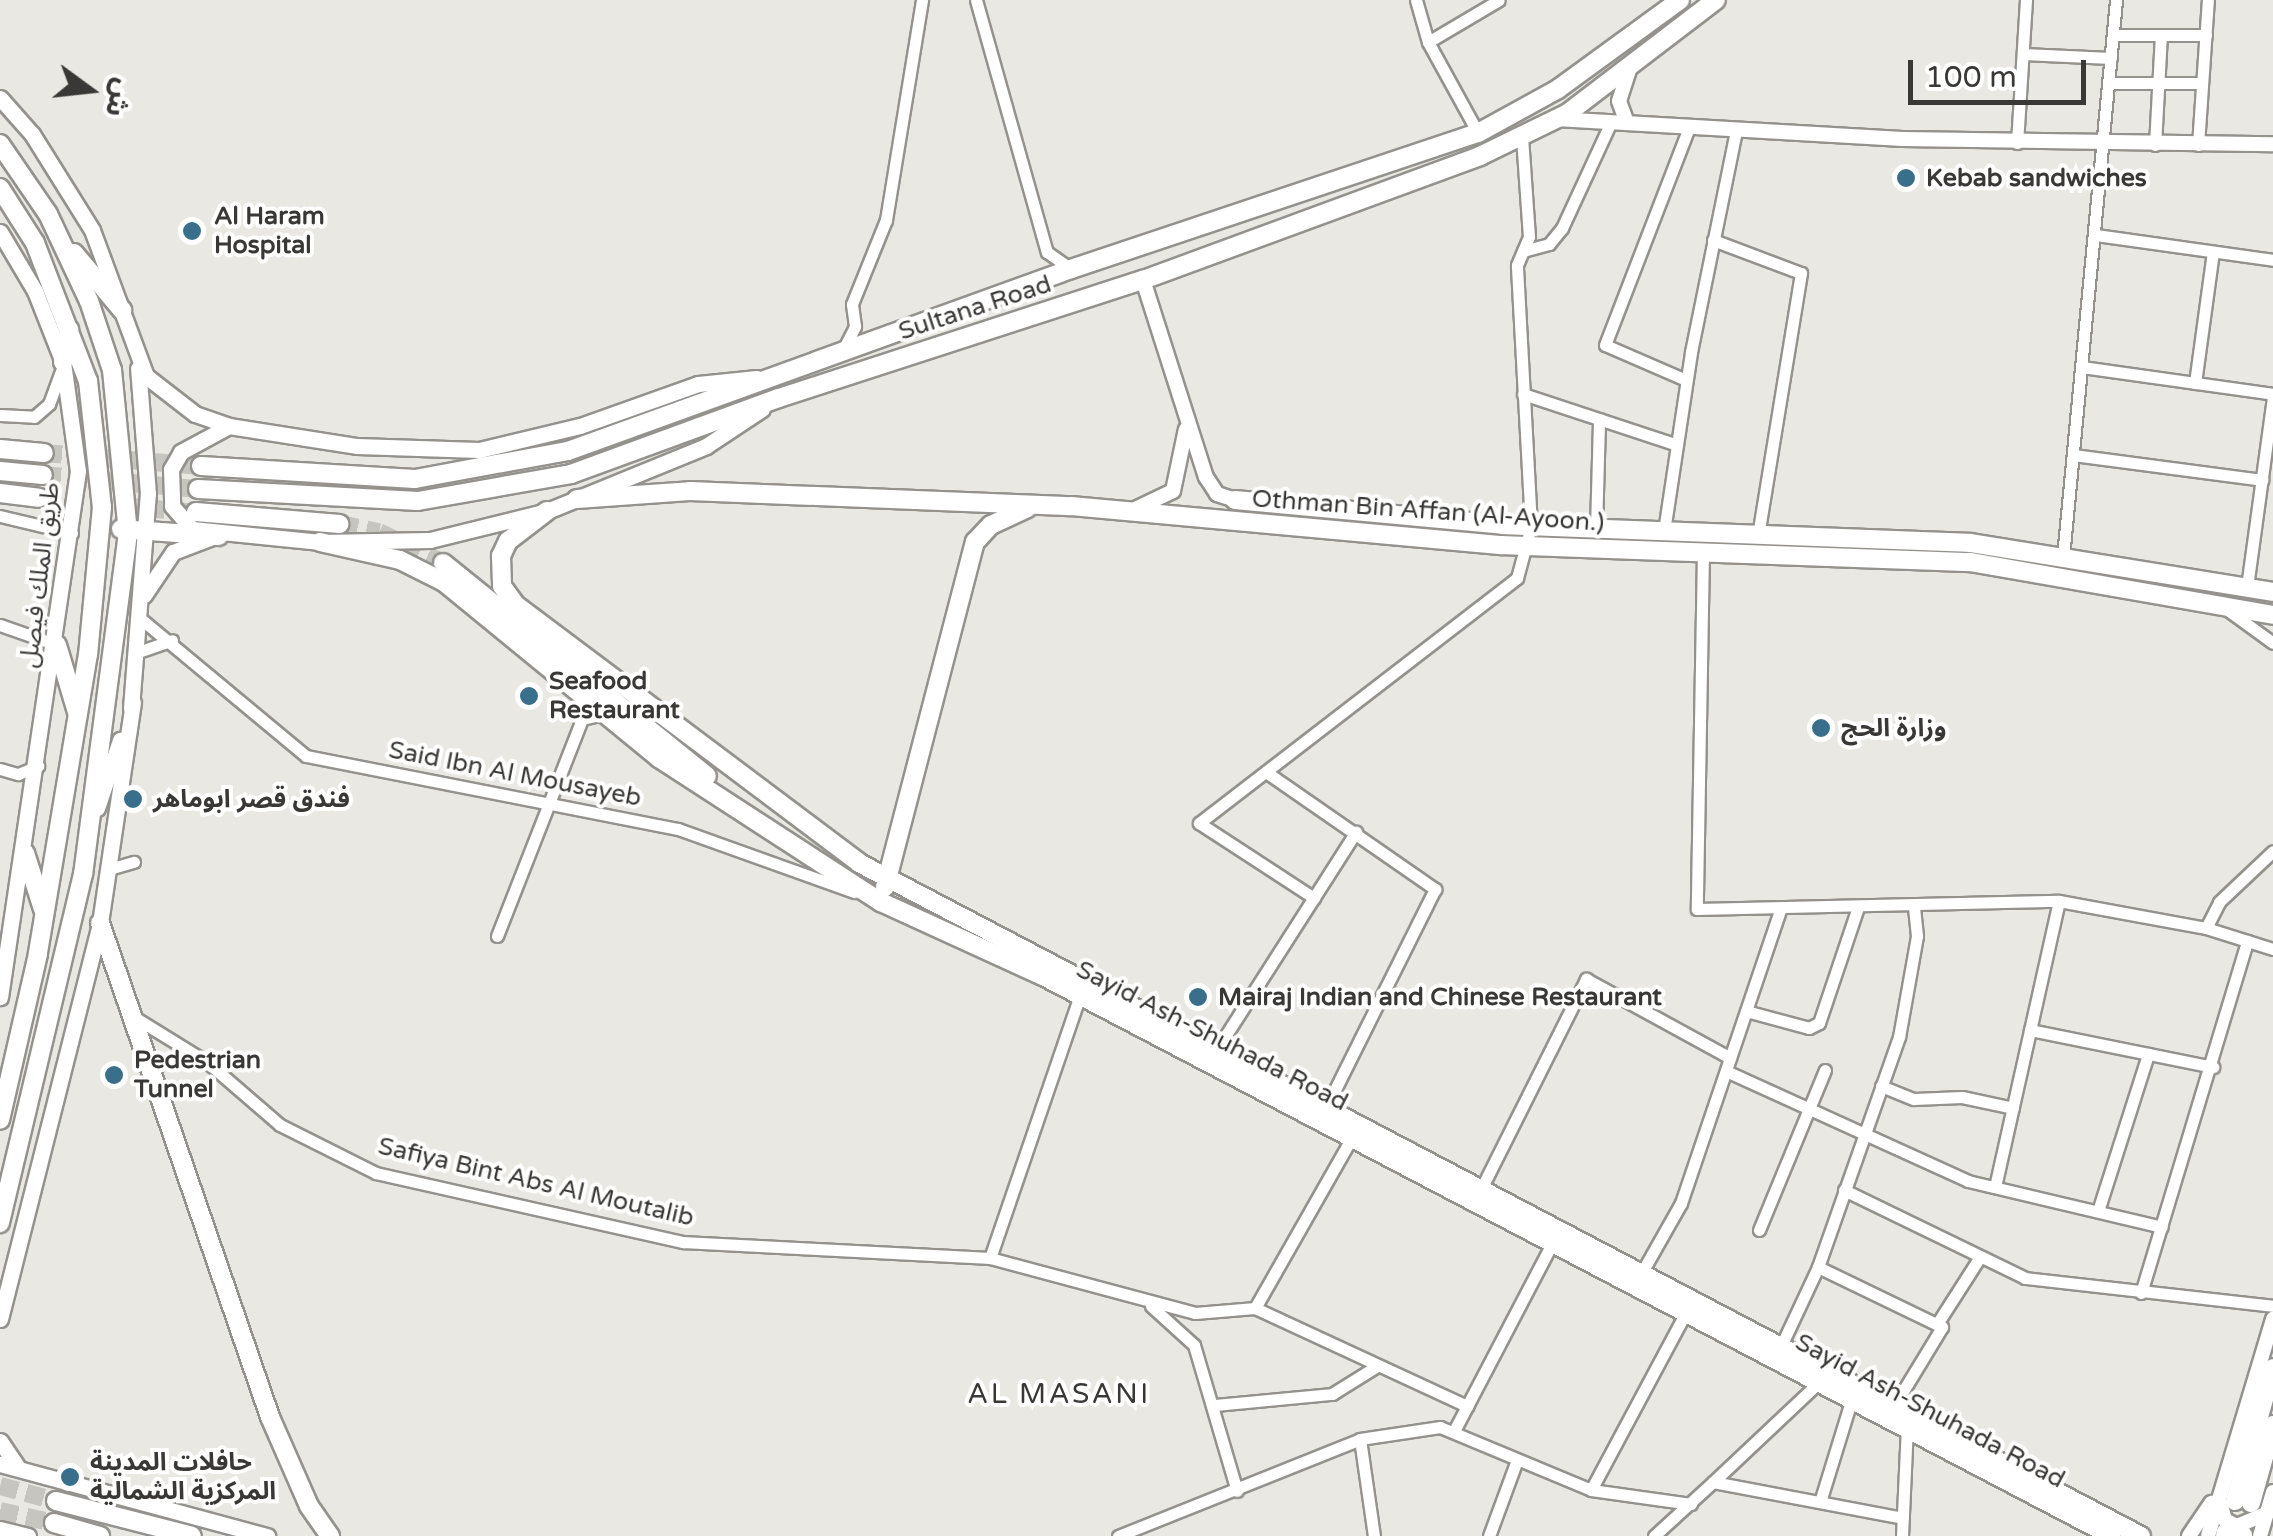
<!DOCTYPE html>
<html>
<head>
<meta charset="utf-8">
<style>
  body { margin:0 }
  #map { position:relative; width:2273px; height:1536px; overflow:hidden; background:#eae8e3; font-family:"Varela Round","Noto Sans Arabic",sans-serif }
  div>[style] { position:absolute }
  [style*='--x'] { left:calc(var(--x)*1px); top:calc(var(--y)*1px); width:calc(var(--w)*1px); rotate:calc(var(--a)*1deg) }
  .primary-tunnel>* { height:18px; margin-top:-9px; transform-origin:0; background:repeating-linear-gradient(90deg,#c7c5c0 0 18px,transparent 0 27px) }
  .trunk-tunnel>* { height:18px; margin-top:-9px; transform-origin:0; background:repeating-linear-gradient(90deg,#c7c5c0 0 18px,transparent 0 27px) }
  .roads { filter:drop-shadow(2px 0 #95928e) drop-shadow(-2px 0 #95928e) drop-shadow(0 2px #95928e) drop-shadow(0 -2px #95928e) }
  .minor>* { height:11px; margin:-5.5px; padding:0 5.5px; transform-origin:5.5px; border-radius:5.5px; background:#fff }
  .tertiary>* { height:14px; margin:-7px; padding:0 7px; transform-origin:7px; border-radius:7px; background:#fff }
  .secondary>* { height:15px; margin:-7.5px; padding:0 7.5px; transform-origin:7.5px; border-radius:7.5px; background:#fff }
  .primary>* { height:18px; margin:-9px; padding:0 9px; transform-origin:9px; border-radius:9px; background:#fff }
  .trunk>* { height:18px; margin:-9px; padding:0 9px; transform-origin:9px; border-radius:9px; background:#fff }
  .dots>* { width:28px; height:28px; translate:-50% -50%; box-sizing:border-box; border:5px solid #fff; border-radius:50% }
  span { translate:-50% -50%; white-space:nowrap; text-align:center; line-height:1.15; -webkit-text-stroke:8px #fff; paint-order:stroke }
  .poi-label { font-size:25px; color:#393836; font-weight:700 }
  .left { translate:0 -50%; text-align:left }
  .street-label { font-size:25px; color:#393836 }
  .neighbourhood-label { font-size:28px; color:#393836; letter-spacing:2.5px }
  .north { position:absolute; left:40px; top:40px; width:100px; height:100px; -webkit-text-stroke:8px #fff; paint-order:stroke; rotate:105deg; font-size:28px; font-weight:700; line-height:40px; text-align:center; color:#393836 }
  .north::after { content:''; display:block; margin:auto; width:35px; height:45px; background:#393836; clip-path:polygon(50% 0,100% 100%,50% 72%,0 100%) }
  .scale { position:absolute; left:1908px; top:60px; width:178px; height:45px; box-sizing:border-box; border:5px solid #393836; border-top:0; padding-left:12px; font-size:30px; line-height:35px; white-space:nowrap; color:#393836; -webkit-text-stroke:8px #fff; paint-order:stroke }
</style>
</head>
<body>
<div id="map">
  <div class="primary-tunnel">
    <i style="--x:44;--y:453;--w:158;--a:4.7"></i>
    <i style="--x:43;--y:475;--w:156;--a:5.2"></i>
    <i style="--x:39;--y:498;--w:150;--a:5.4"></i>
    <i style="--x:340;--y:524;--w:40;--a:12"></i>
    <i style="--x:379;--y:532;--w:71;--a:25.8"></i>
  </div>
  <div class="trunk-tunnel">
    <i style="--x:0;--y:1486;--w:58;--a:15"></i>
    <i style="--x:0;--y:1511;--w:55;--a:12.5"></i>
  </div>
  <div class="roads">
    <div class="minor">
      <i style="--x:976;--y:0;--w:262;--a:74.3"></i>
      <i style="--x:1047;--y:252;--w:29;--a:35"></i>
      <i style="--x:1416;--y:0;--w:44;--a:74.1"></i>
      <i style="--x:1428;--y:42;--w:104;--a:61.2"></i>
      <i style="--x:2113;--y:35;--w:93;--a:0"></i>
      <i style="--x:1428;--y:42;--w:82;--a:-30.6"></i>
      <i style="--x:2023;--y:54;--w:88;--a:2.6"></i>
      <i style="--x:2109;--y:83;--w:93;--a:0"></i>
      <i style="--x:2017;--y:143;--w:143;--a:-86.4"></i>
      <i style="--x:2155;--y:145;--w:110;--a:-86.9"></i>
      <i style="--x:2198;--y:145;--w:145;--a:-86.1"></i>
      <i style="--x:2096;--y:235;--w:179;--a:8"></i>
      <i style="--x:1713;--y:240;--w:94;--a:20.6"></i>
      <i style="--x:1801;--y:273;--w:266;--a:99.3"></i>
      <i style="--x:1523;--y:251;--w:27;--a:-15"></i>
      <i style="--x:1549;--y:244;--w:21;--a:-51"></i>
      <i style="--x:1562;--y:228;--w:117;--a:-65.2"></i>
      <i style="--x:842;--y:352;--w:29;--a:-63"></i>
      <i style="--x:855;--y:326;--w:22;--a:-98"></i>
      <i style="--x:852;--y:304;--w:91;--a:-68"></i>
      <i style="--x:886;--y:220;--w:223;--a:-80.7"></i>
      <i style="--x:2082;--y:367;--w:193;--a:8"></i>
      <i style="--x:1686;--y:380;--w:88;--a:-156.6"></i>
      <i style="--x:1605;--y:345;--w:234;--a:-68.9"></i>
      <i style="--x:2195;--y:383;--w:132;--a:-82.2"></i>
      <i style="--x:1523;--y:394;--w:162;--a:18.3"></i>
      <i style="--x:0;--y:415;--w:34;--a:3"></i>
      <i style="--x:34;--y:417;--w:20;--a:-41"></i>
      <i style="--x:49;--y:404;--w:35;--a:-70"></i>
      <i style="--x:2073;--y:455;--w:191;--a:7.5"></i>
      <i style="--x:0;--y:516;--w:74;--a:13.3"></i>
      <i style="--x:1596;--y:529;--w:110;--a:-88.4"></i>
      <i style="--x:1664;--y:531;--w:181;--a:-81.4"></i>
      <i style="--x:1691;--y:352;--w:227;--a:-78.5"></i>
      <i style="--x:1703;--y:552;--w:357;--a:91"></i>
      <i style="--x:1697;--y:909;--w:362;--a:-1.3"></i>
      <i style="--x:2059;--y:901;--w:149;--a:10.4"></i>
      <i style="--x:2206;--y:928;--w:70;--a:17.4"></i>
      <i style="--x:2063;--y:557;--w:560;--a:-84.56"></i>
      <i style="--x:2247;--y:587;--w:191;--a:-82.2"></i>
      <i style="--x:2229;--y:611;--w:54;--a:36"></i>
      <i style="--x:141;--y:619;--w:214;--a:39.7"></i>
      <i style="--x:306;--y:756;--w:379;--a:11.1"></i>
      <i style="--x:678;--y:829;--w:187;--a:19.7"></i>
      <i style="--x:0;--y:625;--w:60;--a:19.3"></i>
      <i style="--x:138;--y:652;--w:36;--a:-19"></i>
      <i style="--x:0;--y:769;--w:19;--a:16"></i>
      <i style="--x:18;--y:774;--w:22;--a:-22"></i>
      <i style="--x:1266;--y:772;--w:206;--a:34.7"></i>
      <i style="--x:1435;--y:889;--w:242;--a:116.5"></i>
      <i style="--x:109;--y:869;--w:26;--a:-16"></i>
      <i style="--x:1314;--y:898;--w:137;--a:-146.9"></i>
      <i style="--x:1199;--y:823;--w:401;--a:-37.6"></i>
      <i style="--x:1517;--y:578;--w:54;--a:-74.9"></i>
      <i style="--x:1531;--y:526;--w:261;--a:-93.1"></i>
      <i style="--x:1517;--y:265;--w:30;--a:-67"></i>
      <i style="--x:1529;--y:237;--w:101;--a:-94"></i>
      <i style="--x:2206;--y:928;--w:29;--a:-63"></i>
      <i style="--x:2219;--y:902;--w:74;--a:-43.4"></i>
      <i style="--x:497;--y:936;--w:233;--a:-68.6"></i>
      <i style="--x:582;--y:719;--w:22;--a:-13"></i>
      <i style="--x:1746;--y:1011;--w:65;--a:15.1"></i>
      <i style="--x:1809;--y:1028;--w:11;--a:-27"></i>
      <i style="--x:1819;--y:1023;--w:122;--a:-71.4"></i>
      <i style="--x:134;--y:1017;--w:86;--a:31.7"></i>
      <i style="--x:207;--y:1062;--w:96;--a:40.8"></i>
      <i style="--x:280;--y:1125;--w:107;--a:26.6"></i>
      <i style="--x:376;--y:1173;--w:315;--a:12.7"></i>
      <i style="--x:683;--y:1242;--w:307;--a:3"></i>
      <i style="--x:990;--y:1258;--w:212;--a:15"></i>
      <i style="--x:1195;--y:1313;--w:60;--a:-4.8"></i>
      <i style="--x:1255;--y:1308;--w:197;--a:-60.4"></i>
      <i style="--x:2030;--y:1030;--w:187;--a:11.4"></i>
      <i style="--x:1217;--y:1049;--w:258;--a:-57.4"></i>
      <i style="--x:1726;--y:1071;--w:266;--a:24.4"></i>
      <i style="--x:1968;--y:1181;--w:199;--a:13.3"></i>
      <i style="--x:1881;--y:1086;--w:35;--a:22"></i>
      <i style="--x:1914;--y:1099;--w:48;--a:-2.4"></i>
      <i style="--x:1962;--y:1097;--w:52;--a:12.2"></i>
      <i style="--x:1482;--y:1187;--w:233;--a:-63.4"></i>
      <i style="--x:1586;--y:979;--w:164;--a:28.7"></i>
      <i style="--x:1995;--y:1187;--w:293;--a:-77.4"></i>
      <i style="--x:1844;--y:1190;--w:201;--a:25.9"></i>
      <i style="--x:2025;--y:1278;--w:250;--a:6.4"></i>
      <i style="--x:2099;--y:1208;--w:162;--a:-72.3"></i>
      <i style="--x:1759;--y:1230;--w:173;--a:-67.6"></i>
      <i style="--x:990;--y:1258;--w:278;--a:-71.1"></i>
      <i style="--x:1818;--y:1267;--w:138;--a:25.8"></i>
      <i style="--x:1942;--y:1327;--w:92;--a:121.3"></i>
      <i style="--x:1642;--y:1272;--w:79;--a:-60.5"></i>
      <i style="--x:1681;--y:1203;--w:309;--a:-71.3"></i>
      <i style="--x:2141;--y:1293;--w:368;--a:-73.2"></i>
      <i style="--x:1151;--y:1306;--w:58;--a:42.2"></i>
      <i style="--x:1194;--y:1345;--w:152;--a:73.6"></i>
      <i style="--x:1255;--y:1308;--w:234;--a:24.8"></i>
      <i style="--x:1937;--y:1324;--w:76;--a:-57.4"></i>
      <i style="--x:1781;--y:1346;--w:87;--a:-64.9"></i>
      <i style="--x:1818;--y:1267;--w:244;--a:-70.6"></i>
      <i style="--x:1899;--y:1037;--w:103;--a:-79.9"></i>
      <i style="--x:1917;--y:936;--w:31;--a:-96"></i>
      <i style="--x:1215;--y:1405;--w:118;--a:-5.4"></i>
      <i style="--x:1332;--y:1394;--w:53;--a:-31.9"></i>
      <i style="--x:1454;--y:1431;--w:213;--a:-62.4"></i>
      <i style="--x:1360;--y:1439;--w:98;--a:81.8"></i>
      <i style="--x:1713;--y:1482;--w:147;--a:-43.3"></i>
      <i style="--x:1591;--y:1490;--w:202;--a:-61.9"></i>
      <i style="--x:1820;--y:1502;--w:109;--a:-72.9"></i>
      <i style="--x:1118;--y:1536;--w:261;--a:-21.8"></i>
      <i style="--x:1360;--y:1439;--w:81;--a:-8.5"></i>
      <i style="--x:1440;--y:1427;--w:164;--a:22.6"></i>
      <i style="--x:1591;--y:1490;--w:101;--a:8"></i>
      <i style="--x:1489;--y:1536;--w:81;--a:-69.8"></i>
      <i style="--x:1654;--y:1536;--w:80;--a:-42.5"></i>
      <i style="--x:1713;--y:1482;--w:193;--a:10.7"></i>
      <i style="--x:1902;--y:1536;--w:109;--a:-87.4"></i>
    </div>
    <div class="tertiary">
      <i style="--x:1556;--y:119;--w:347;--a:3.3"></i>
      <i style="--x:1902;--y:139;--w:371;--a:0.8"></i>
      <i style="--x:1627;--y:123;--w:23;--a:-110"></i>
      <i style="--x:1619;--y:101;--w:32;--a:-72"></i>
      <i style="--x:1143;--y:280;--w:207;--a:72.3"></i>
      <i style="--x:1206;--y:477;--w:20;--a:57"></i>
      <i style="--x:1217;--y:494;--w:19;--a:18"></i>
      <i style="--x:1133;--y:510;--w:44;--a:-25.4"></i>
      <i style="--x:1173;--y:491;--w:63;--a:-78.2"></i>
      <i style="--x:2219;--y:1499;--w:22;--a:74"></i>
      <i style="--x:2225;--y:1520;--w:13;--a:27"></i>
      <i style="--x:2237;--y:1526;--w:33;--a:-23"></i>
      <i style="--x:2189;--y:1536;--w:40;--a:-56"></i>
      <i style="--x:2208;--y:1536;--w:227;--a:-73.3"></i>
      <i style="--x:2260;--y:1536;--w:46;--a:-73.5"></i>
    </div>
    <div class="secondary">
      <i style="--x:0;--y:98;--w:48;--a:48.4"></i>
      <i style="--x:32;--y:134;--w:113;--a:58"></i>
      <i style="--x:92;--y:230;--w:156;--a:69.7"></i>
      <i style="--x:146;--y:376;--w:62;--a:37.8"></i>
      <i style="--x:195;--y:414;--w:36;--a:19"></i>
      <i style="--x:229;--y:426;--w:130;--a:8.9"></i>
      <i style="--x:357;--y:446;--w:122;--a:1.9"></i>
      <i style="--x:479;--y:450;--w:104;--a:-13.4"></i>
      <i style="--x:580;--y:426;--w:125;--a:-19.6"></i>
      <i style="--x:698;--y:384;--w:59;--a:-5.8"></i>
      <i style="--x:0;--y:232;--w:69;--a:59.3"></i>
      <i style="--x:35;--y:291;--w:76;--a:68.5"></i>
      <i style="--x:63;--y:362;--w:110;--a:82.2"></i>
      <i style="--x:78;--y:471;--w:532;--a:98.43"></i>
      <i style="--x:229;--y:426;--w:55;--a:151.6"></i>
      <i style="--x:181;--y:452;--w:20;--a:120"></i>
      <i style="--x:171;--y:469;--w:37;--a:88"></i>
      <i style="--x:172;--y:506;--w:30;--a:49"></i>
      <i style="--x:192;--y:529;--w:129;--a:5.8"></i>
      <i style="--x:320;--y:542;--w:110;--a:-1"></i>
      <i style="--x:430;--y:540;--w:121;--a:-13.9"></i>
      <i style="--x:547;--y:511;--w:172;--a:-22.2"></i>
      <i style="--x:706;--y:446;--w:67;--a:-33.5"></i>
      <i style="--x:144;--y:595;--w:52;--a:-56"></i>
      <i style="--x:173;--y:552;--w:40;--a:-21"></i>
      <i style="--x:131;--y:708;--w:215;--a:-85.5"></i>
      <i style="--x:148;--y:494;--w:126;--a:-94.5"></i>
      <i style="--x:97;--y:808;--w:72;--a:-71.3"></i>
      <i style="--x:0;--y:1319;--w:408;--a:-75.8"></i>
      <i style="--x:100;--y:923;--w:223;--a:-81.5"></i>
      <i style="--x:0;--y:1441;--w:32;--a:56"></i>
      <i style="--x:0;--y:1464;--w:277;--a:15.1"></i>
      <i style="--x:0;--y:1529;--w:29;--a:14"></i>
    </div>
    <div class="primary">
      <i style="--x:0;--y:449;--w:44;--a:5.2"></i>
      <i style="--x:201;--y:466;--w:214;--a:3.5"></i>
      <i style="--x:415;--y:479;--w:156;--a:-10.4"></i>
      <i style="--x:568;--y:451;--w:535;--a:-19.89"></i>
      <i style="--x:1071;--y:269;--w:429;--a:-18.5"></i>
      <i style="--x:1478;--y:133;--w:91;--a:-28.8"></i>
      <i style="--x:1558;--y:89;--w:151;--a:-36.1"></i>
      <i style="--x:0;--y:471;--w:43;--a:5.3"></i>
      <i style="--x:198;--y:489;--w:220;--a:3.1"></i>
      <i style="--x:418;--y:501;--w:155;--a:-10"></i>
      <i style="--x:571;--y:474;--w:221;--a:-20.1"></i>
      <i style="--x:779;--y:398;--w:383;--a:-18"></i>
      <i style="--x:1143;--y:280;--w:359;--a:-20.2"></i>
      <i style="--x:1480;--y:156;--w:98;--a:-26"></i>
      <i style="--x:1568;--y:113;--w:186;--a:-37.4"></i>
      <i style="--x:0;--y:493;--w:39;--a:7"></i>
      <i style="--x:577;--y:499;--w:113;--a:-4"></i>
      <i style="--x:690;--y:491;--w:381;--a:2.3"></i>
      <i style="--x:1071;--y:506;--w:433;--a:5.2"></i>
      <i style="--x:1502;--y:545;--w:468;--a:2.1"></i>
      <i style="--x:1970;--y:562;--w:308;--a:9.9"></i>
      <i style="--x:1235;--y:500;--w:269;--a:5.3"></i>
      <i style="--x:1503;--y:525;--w:468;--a:2.2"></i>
      <i style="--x:1971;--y:543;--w:306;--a:9.2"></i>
      <i style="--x:547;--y:511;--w:49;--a:142.4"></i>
      <i style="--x:508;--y:541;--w:17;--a:115"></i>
      <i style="--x:501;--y:556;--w:30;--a:88"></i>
      <i style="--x:502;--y:586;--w:24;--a:54"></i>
      <i style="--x:516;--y:605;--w:429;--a:36.9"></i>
      <i style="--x:859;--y:863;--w:1448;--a:27.7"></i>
      <i style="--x:196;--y:512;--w:144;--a:4.8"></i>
      <i style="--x:320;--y:542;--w:82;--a:12.7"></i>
      <i style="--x:400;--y:560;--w:49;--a:26.6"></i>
      <i style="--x:444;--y:582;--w:278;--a:39.3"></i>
      <i style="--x:659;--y:758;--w:265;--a:33"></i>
      <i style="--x:881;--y:902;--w:178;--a:24.6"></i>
      <i style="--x:1043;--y:976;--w:1207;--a:27.65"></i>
      <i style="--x:443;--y:563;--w:339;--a:38.9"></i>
      <i style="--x:885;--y:887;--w:357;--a:-75.4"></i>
      <i style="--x:975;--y:542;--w:23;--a:-47"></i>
      <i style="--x:991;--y:525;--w:40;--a:-25"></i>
      <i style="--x:100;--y:923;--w:522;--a:71.01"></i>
      <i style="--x:270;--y:1417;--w:97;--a:66.3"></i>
      <i style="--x:309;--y:1506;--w:37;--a:55"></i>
      <i style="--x:56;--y:1501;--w:140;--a:14.4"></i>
      <i style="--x:2235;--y:1501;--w:138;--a:-74.1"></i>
      <i style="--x:2251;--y:1503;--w:81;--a:-74.2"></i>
      <i style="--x:54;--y:1523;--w:48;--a:15.8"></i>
      <i style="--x:2225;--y:1536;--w:4;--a:-76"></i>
      <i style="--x:2243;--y:1536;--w:1;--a:-90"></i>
    </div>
    <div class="trunk">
      <i style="--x:0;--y:144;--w:85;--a:55.6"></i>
      <i style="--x:48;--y:214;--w:96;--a:64.8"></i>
      <i style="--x:89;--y:301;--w:73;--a:71.6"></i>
      <i style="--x:112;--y:370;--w:164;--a:84.4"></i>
      <i style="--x:128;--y:533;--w:344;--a:97.5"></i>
      <i style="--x:83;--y:874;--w:359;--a:103.4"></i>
      <i style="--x:0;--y:188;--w:65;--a:57.5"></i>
      <i style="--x:35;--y:243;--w:148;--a:69"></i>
      <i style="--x:88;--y:381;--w:127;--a:83.7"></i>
      <i style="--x:102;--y:507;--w:148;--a:95.4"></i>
      <i style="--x:88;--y:654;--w:304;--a:99.5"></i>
      <i style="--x:38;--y:954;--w:170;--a:102.9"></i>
      <i style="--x:74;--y:253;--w:75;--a:49.9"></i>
      <i style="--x:63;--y:362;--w:33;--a:-79"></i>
      <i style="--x:121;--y:529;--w:98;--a:4.1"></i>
      <i style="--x:57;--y:645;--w:70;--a:73.4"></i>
      <i style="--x:25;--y:853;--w:59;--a:72.2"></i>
    </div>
  </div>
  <div class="dots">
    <i style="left:1906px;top:178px;background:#396f8b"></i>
    <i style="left:192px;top:231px;background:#396f8b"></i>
    <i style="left:529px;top:696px;background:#396f8b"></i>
    <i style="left:1821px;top:728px;background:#396f8b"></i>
    <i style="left:133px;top:799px;background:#396f8b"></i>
    <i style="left:1198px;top:997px;background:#396f8b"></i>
    <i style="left:114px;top:1075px;background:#396f8b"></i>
    <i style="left:70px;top:1477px;background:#396f8b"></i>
  </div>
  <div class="poi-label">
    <span class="left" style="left:1926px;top:178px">Kebab sandwiches</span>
    <span class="left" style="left:214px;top:231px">Al Haram<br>Hospital</span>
    <span class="left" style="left:549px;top:696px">Seafood<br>Restaurant</span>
    <span class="left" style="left:1841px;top:728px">وزارة الحج</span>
    <span class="left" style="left:153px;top:799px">فندق قصر ابوماهر</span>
    <span class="left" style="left:1218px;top:997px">Mairaj Indian and Chinese Restaurant</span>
    <span class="left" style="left:134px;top:1075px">Pedestrian<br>Tunnel</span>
    <span class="left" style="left:90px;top:1477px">حافلات المدينة<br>المركزية الشمالية</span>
  </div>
  <div class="street-label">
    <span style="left:975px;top:308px;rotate:-18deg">Sultana Road</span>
    <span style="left:1428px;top:511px;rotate:4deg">Othman Bin Affan (Al-Ayoon.)</span>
    <span style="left:40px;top:575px;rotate:-83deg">طريق الملك فيصل</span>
    <span style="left:515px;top:774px;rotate:11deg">Said Ibn Al Mousayeb</span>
    <span style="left:1212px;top:1036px;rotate:27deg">Sayid Ash-Shuhada Road</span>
    <span style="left:536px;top:1182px;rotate:13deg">Safiya Bint Abs Al Moutalib</span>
    <span style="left:1930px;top:1411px;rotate:28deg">Sayid Ash-Shuhada Road</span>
  </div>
  <div class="neighbourhood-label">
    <span style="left:1059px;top:1394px">AL MASANI</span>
  </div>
  <div class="north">ش</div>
  <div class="scale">100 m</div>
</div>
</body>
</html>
